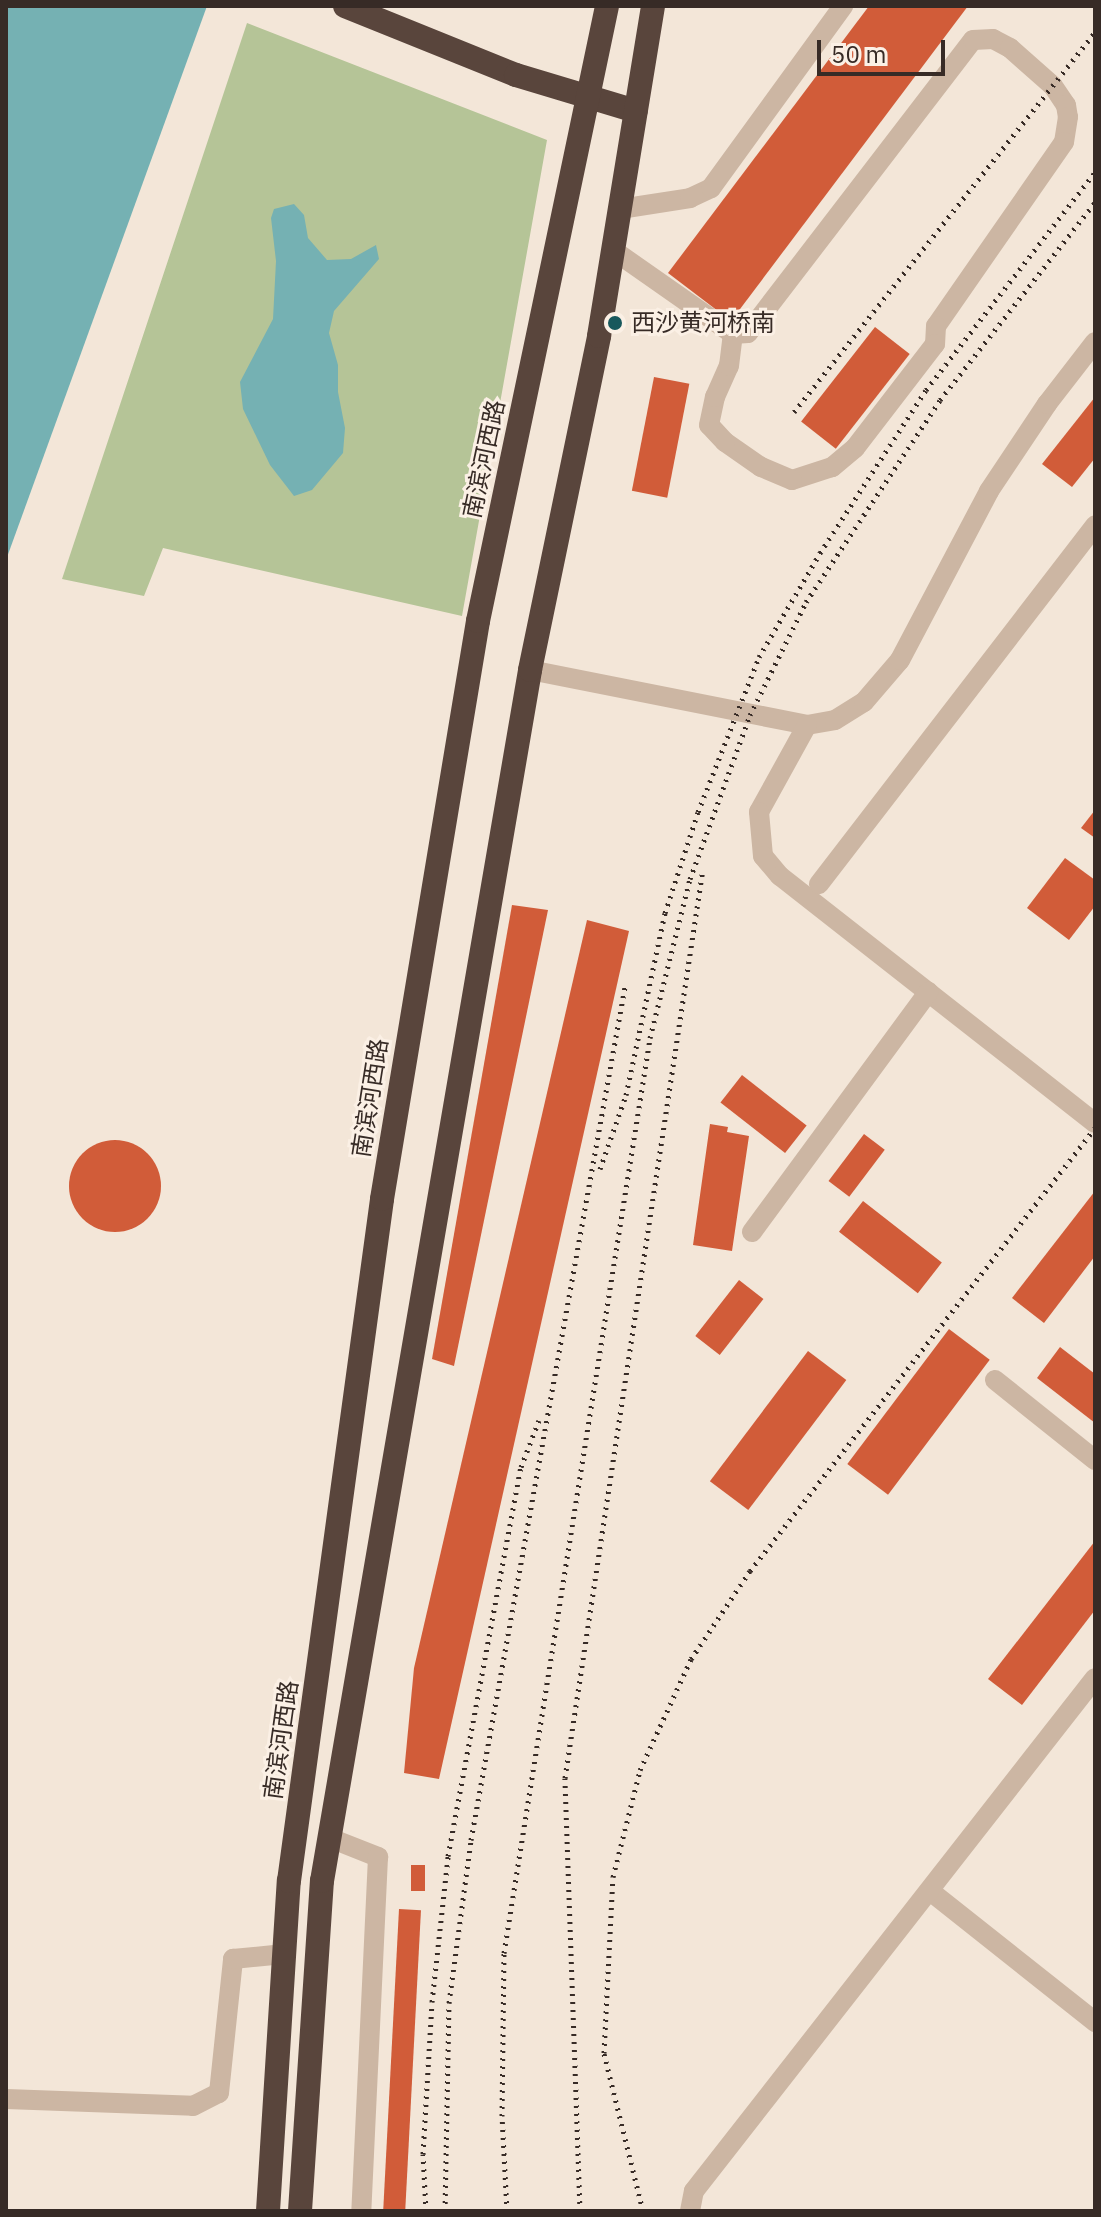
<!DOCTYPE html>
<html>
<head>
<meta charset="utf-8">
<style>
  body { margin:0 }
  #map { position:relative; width:1101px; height:2217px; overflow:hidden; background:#f3e6d8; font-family:"IBM Plex Sans","Noto Sans SC",sans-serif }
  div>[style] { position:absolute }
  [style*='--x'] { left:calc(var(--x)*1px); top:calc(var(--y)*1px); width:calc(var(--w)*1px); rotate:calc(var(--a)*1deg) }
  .green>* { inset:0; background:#b5c497 }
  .water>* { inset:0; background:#75b1b3 }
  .building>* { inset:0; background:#d15c39; transform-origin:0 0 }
  .round { border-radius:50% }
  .minor>* { height:20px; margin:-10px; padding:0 10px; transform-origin:10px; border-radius:10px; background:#ccb6a3 }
  .highway>* { height:24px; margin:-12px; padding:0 12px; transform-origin:12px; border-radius:12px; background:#59453c }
  .rail>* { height:5px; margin-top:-2.5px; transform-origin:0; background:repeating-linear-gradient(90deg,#372b26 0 2px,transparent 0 8px) }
  .dots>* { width:22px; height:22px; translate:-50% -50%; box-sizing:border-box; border:4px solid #fbf0e5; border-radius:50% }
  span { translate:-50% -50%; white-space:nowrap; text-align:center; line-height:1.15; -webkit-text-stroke:6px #fbf0e5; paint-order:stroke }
  .poi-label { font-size:24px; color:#372b26 }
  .left { translate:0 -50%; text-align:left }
  .street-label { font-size:24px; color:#372b26 }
  .frame { position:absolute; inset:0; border:8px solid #372b26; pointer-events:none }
  .scale { position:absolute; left:817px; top:40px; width:128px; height:36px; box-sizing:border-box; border:4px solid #372b26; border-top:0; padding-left:10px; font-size:24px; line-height:28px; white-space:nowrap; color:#372b26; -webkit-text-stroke:6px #fbf0e5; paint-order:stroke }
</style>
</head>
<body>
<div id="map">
  <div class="green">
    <i style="clip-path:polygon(247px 23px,547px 140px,462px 616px,163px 548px,144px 596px,62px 579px)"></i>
  </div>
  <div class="water">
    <i style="clip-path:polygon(6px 6px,207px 6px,6px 560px)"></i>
    <i style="clip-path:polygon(294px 204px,304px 215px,308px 238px,327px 260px,351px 259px,376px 245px,379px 259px,334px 311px,329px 333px,338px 365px,338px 392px,345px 428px,343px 453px,312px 490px,294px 496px,270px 465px,243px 409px,240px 382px,273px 319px,276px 261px,271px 218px,274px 209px)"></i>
  </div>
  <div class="building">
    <i style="clip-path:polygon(869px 6px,968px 6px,731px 321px,668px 273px)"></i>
    <i style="left:875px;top:327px;width:44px;height:120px;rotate:38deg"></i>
    <i style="left:654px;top:377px;width:36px;height:116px;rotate:11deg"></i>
    <i style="clip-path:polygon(1095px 397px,1095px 458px,1072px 487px,1042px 464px)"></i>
    <i style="clip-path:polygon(1095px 810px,1095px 838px,1081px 828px)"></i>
    <i style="clip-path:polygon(1065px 858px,1095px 880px,1095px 906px,1069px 940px,1027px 908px)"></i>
    <i style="clip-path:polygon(512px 905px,548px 910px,454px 1366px,432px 1359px)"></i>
    <i style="clip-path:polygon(587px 920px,629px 931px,439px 1779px,404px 1773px,414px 1668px)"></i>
    <i style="left:742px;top:1075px;width:82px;height:35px;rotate:38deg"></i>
    <i style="clip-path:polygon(710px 1124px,728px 1127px,727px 1132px,749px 1136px,732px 1251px,693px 1245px)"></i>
    <i style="left:864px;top:1134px;width:26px;height:59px;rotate:37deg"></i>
    <i class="round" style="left:69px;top:1140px;width:92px;height:92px"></i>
    <i style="clip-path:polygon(1095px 1191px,1095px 1256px,1044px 1323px,1012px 1298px)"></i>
    <i style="left:863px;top:1201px;width:100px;height:39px;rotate:38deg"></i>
    <i style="left:739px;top:1280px;width:31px;height:71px;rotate:38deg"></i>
    <i style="left:949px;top:1329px;width:51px;height:169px;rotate:37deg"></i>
    <i style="clip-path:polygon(1060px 1347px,1095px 1374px,1095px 1423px,1037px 1378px)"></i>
    <i style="left:808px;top:1351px;width:48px;height:163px;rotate:37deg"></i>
    <i style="clip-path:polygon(1095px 1541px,1095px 1610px,1022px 1705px,988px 1679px)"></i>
    <i style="left:411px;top:1865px;width:14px;height:26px"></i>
    <i style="left:399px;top:1909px;width:22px;height:302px;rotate:3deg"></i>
  </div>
  <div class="minor">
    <i style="--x:620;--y:209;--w:71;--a:-8.9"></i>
    <i style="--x:690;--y:198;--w:23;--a:-25"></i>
    <i style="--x:711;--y:188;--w:225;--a:-54"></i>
    <i style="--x:613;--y:250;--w:146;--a:35"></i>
    <i style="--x:733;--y:334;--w:15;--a:-4"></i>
    <i style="--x:748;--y:333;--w:369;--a:-52.5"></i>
    <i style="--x:973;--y:40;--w:20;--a:-3"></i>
    <i style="--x:993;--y:39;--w:19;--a:28"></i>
    <i style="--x:1010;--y:48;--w:57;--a:41.5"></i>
    <i style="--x:1053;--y:86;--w:23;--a:56"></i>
    <i style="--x:1066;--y:105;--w:12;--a:81"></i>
    <i style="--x:1068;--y:117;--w:25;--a:99"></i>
    <i style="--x:1064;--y:142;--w:224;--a:124.8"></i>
    <i style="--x:936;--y:326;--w:18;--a:93"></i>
    <i style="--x:935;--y:344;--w:131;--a:127.6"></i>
    <i style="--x:855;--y:448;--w:30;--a:140"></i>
    <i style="--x:832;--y:467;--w:42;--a:162"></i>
    <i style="--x:792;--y:480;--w:34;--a:-157"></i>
    <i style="--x:761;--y:467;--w:44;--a:-145.2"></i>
    <i style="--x:725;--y:442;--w:23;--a:-133"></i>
    <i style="--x:709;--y:425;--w:29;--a:-78"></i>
    <i style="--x:715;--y:397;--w:34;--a:-66"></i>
    <i style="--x:729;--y:366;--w:32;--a:-83"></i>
    <i style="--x:530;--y:670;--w:282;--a:11.2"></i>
    <i style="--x:807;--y:725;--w:28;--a:-10"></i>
    <i style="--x:835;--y:720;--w:34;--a:-32"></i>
    <i style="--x:864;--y:702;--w:55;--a:-49.4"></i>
    <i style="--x:900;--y:660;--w:191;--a:-62.2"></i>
    <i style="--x:989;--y:491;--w:105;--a:-56.3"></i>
    <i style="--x:1047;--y:404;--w:78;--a:-52.3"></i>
    <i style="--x:807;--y:725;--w:99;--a:118.9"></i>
    <i style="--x:759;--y:812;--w:44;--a:84.8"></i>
    <i style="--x:763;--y:856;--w:26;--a:50"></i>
    <i style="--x:780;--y:876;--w:400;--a:38.1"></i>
    <i style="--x:819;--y:884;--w:453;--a:-52.4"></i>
    <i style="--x:752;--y:1232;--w:298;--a:-53.7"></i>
    <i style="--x:995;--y:1380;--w:128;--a:38.7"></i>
    <i style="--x:330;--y:1838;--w:52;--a:21.6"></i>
    <i style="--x:378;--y:1857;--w:354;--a:92.7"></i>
    <i style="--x:930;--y:1891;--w:211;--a:38.4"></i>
    <i style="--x:6;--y:2099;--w:187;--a:2.1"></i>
    <i style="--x:193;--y:2106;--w:29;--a:-27"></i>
    <i style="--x:219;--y:2093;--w:135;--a:-84"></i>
    <i style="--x:233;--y:1959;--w:51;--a:-5.6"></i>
    <i style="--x:690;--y:2211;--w:20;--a:-79"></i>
    <i style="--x:694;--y:2191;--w:651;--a:-51.99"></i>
  </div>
  <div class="highway">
    <i style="--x:345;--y:6;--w:184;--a:22"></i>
    <i style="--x:516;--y:75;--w:125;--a:16.7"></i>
    <i style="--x:268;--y:2211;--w:331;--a:-86.4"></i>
    <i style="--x:289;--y:1881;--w:688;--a:-82.23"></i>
    <i style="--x:382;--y:1199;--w:586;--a:-80.57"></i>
    <i style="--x:478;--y:621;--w:628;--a:-78.15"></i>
    <i style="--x:300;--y:2211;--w:331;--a:-86.2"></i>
    <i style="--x:322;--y:1881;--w:1229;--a:-80.25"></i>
    <i style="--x:530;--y:670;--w:341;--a:-78.3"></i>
    <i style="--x:599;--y:336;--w:334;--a:-80.7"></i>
  </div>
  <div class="rail">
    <i style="--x:794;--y:412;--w:485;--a:-51.6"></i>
    <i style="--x:600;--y:1169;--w:78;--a:-70.6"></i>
    <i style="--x:626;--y:1095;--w:186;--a:-77.9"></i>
    <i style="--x:665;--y:913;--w:106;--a:-71.9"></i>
    <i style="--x:698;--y:812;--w:167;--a:-68.5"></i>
    <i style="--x:759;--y:657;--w:121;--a:-59.6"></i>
    <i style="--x:820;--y:553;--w:194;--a:-57"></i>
    <i style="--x:926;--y:390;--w:276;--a:-52.2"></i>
    <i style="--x:426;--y:2211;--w:57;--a:-93"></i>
    <i style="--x:423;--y:2154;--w:152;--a:-86.6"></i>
    <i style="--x:432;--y:2002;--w:147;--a:-83.7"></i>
    <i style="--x:448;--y:1856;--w:396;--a:-79.4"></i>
    <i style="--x:521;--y:1467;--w:50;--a:-69"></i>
    <i style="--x:445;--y:2211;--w:208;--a:-88.9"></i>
    <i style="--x:449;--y:2003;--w:164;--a:-82.3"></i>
    <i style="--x:471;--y:1840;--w:867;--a:-79.77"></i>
    <i style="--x:507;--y:2211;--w:95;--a:-93"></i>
    <i style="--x:502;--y:2116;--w:163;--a:-89.3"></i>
    <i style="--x:504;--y:1953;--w:927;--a:-80.93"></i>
    <i style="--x:650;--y:1038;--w:164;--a:-75.9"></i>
    <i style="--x:690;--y:879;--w:175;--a:-69.9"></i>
    <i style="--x:750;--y:715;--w:126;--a:-63.6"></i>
    <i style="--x:806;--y:602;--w:242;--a:-56.4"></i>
    <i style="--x:940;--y:400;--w:251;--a:-51.9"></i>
    <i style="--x:580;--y:2211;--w:433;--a:-92"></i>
    <i style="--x:565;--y:1778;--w:919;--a:-81.37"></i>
    <i style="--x:643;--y:2211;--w:163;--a:-103.9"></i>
    <i style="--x:604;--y:2053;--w:176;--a:-87.1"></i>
    <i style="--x:613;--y:1877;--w:110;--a:-75.8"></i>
    <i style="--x:640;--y:1770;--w:122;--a:-65.3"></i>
    <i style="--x:691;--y:1659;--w:106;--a:-56.2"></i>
    <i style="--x:750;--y:1571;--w:561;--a:-52.09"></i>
  </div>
  <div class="dots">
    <i style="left:615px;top:323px;background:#18585c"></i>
  </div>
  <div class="poi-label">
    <span class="left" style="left:631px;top:323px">西沙黄河桥南</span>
  </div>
  <div class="street-label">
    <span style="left:484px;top:459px;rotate:-78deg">南滨河西路</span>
    <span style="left:370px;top:1098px;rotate:-81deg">南滨河西路</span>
    <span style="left:281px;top:1740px;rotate:-82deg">南滨河西路</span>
  </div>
  <div class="frame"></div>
  <div class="scale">50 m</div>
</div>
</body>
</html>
